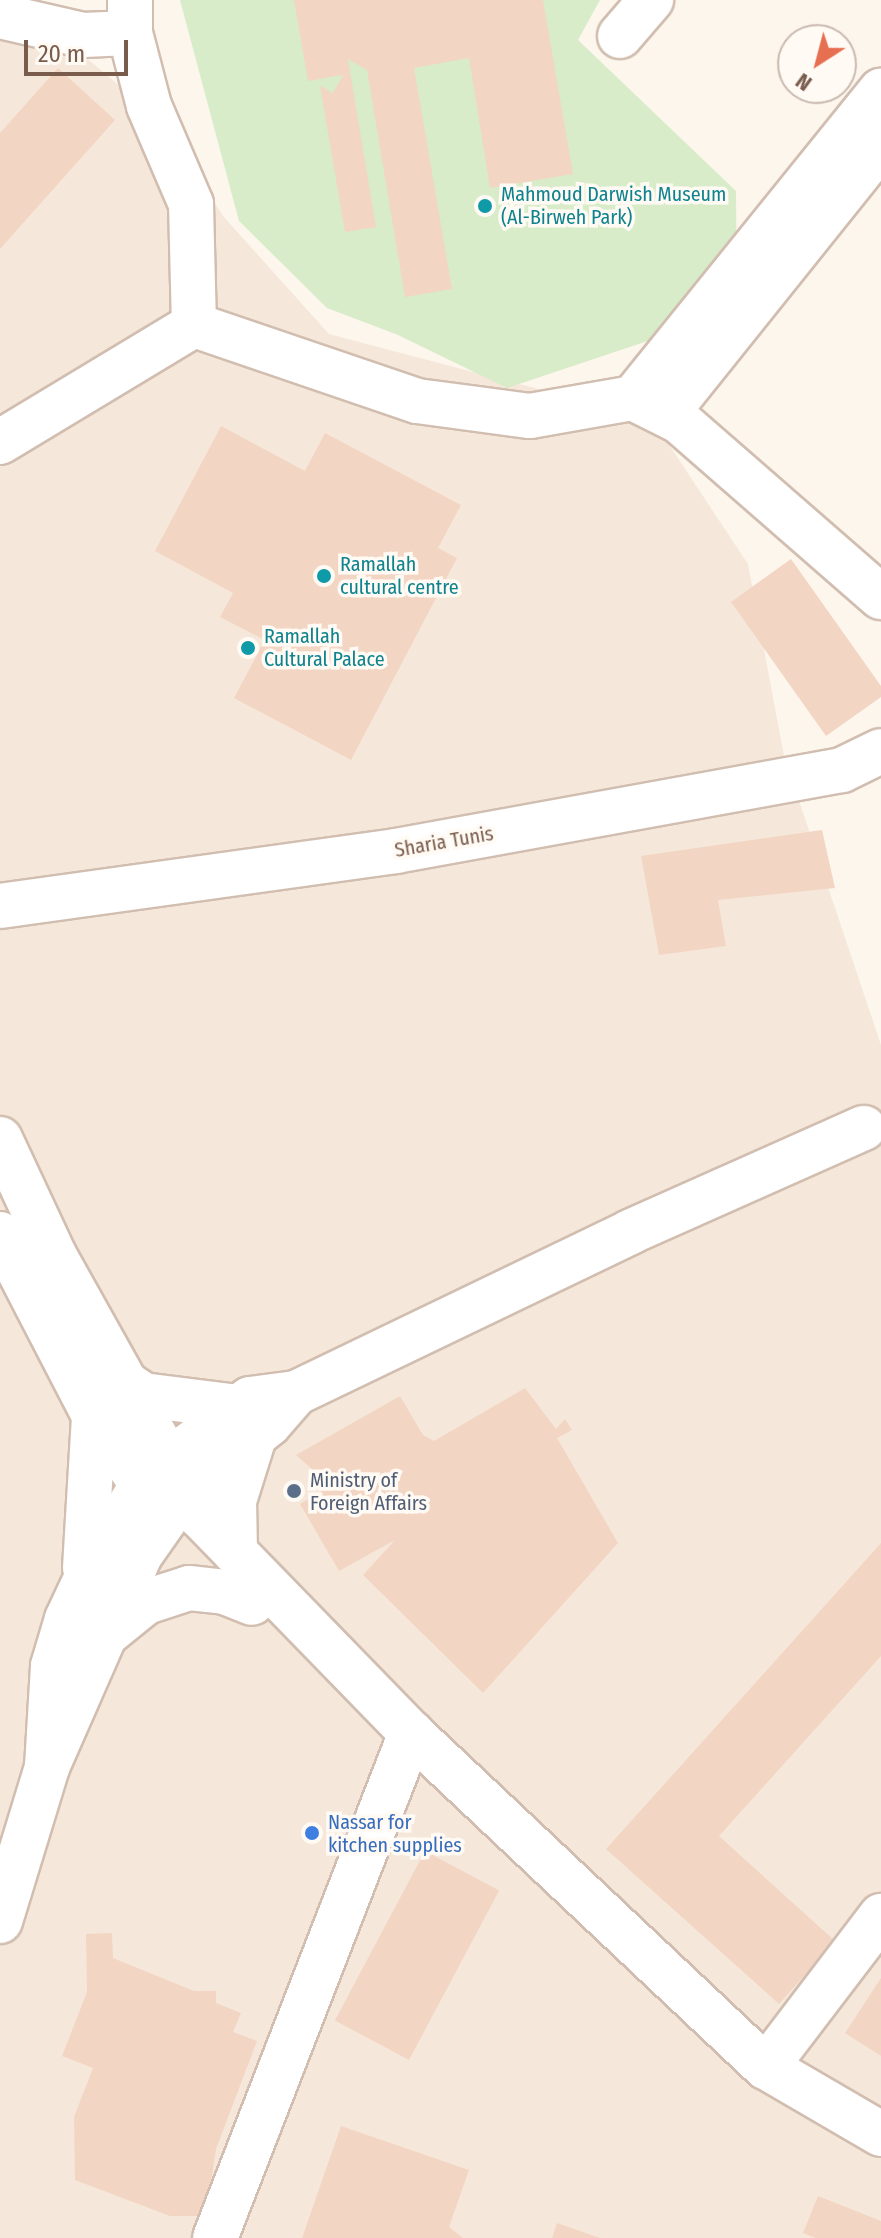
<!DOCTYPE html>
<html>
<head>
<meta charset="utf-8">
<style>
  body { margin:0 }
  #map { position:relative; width:881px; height:2238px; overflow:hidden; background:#fdf6ec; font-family:"Fira Sans Condensed",sans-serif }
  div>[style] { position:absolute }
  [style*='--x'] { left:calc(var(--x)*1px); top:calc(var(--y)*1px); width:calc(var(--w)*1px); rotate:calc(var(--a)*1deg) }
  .residential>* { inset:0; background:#f5e8da }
  .green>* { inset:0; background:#d8ecc9 }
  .building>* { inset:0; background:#f3d5c3; transform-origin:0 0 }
  .roads { filter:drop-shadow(2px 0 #d1beb0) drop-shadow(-2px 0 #d1beb0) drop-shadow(0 2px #d1beb0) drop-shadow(0 -2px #d1beb0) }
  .minor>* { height:44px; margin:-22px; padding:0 22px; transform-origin:22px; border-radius:22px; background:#fff }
  .dots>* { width:22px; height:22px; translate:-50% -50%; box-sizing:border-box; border:4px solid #fffaf3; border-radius:50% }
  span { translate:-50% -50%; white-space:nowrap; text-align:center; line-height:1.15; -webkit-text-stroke:7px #fffaf3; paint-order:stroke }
  .culture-label { font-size:20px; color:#0d838f }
  .left { translate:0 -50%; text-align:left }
  .street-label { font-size:20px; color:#7a5c4d }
  .service-label { font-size:20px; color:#4e5e75 }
  .shop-label { font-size:20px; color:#366cbe }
  .north { position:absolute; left:777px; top:24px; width:80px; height:80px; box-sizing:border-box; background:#fffaf3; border:2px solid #cabbb1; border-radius:50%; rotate:216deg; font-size:22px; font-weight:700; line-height:32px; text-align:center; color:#7a5c4d }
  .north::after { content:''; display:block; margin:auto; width:28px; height:36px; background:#e76f51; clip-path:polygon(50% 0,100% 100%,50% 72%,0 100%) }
  .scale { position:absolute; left:24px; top:40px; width:104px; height:36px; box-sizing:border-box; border:4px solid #7a5c4d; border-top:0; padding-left:10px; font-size:24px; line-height:28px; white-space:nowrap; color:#7a5c4d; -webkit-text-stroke:6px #fffaf3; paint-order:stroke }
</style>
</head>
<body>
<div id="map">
  <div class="residential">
    <i style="clip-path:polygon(17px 0,164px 123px,223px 216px,329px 334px,652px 419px,748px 564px,784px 756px,881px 1045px,881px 2238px,0 2238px,0 14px)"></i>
  </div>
  <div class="green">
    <i style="clip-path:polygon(180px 0,600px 0,578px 40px,736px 191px,737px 311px,507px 388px,398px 335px,327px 308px,239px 221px)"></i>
  </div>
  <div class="building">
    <i style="clip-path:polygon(294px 0,543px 0,573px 174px,490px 188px,469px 58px,414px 68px,452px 289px,405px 297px,367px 70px,348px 59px,376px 227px,345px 232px,320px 86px,333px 93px,343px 75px,308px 81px)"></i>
    <i style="clip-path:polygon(58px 68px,115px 120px,0 249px,0 133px)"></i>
    <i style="clip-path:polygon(221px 426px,305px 471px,325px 433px,461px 505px,438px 548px,457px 558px,351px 760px,234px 698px,265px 640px,220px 617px,233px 593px,155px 551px)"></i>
    <i style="clip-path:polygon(791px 559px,881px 686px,881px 697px,826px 736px,731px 602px)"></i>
    <i style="clip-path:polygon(822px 830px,835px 888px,718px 900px,726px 946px,659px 955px,641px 856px)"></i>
    <i style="clip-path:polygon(525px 1388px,556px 1429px,565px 1419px,572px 1430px,557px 1438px,618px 1543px,483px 1693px,363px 1575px,395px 1540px,339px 1571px,300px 1504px,331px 1486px,296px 1455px,400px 1396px,423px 1435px,434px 1441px)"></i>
    <i style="clip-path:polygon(881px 1543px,881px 1656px,719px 1836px,835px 1941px,779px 2004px,606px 1849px)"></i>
    <i style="left:425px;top:1851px;width:84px;height:192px;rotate:28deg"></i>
    <i style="clip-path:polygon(112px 1933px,113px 1958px,194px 1991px,216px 1991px,216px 2003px,241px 2013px,233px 2032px,257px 2041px,216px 2149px,210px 2188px,215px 2188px,204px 2216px,170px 2216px,75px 2180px,74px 2117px,93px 2068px,62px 2056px,87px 1992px,86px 1934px)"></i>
    <i style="clip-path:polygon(881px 1978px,881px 2056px,845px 2033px)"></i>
    <i style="clip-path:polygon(341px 2126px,469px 2170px,449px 2227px,463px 2238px,302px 2238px)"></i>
    <i style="clip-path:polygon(818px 2196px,881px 2221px,881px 2238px,816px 2238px,803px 2233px)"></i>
    <i style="clip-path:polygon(557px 2223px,600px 2238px,552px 2238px)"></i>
  </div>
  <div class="roads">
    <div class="minor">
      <i style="--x:130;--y:0;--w:33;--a:90"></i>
      <i style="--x:130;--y:33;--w:75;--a:75.4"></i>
      <i style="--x:149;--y:106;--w:107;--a:66.8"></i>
      <i style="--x:191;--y:204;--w:121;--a:88.6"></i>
      <i style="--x:0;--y:16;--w:85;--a:12.9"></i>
      <i style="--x:83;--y:35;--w:47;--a:-2.4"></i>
      <i style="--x:620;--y:36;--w:48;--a:-49.3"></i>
      <i style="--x:633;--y:398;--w:395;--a:-51.1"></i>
      <i style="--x:666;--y:414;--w:344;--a:-51.3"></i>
      <i style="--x:0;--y:442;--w:227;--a:-31.1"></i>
      <i style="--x:194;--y:325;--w:236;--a:18.8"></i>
      <i style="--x:417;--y:401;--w:114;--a:7.6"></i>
      <i style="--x:530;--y:416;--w:105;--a:-9.9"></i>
      <i style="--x:633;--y:398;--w:51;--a:26.6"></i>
      <i style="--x:679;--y:421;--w:268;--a:41.1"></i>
      <i style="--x:0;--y:906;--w:400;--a:-7.9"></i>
      <i style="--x:396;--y:851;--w:453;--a:-10.3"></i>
      <i style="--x:842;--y:770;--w:43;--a:-26"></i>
      <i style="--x:0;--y:1139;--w:128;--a:65"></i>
      <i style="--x:54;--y:1255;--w:299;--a:60.8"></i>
      <i style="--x:200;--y:1516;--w:303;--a:45.8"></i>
      <i style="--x:411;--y:1733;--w:487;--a:43.3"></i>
      <i style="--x:766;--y:2067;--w:133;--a:30.2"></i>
      <i style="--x:0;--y:1234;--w:204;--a:62.6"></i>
      <i style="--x:94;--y:1415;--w:114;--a:55.3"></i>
      <i style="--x:121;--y:1380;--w:27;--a:34"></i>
      <i style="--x:143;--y:1395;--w:96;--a:7.2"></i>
      <i style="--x:235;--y:1552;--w:51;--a:-91.1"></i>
      <i style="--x:234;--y:1501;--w:70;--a:-72.6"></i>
      <i style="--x:85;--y:1568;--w:153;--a:-86.6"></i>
      <i style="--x:104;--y:1636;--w:54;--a:-39"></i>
      <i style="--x:146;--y:1602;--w:45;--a:-18"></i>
      <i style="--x:189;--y:1588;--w:36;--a:6"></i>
      <i style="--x:225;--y:1592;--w:29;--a:22"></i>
      <i style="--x:47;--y:1767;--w:101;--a:-86.6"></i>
      <i style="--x:53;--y:1666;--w:49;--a:-73.4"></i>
      <i style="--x:67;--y:1619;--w:56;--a:-64.8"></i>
      <i style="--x:91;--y:1568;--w:95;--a:-58.3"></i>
      <i style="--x:141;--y:1487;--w:36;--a:-44"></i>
      <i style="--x:167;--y:1462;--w:104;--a:-37.2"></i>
      <i style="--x:250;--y:1399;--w:46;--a:-7.4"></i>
      <i style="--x:296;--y:1393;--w:371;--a:-25.7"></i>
      <i style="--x:630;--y:1232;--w:256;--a:-24"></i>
      <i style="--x:0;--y:1921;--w:161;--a:-73"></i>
      <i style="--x:47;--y:1767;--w:232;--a:-66.3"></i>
      <i style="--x:140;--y:1555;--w:78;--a:-54.9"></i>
      <i style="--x:185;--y:1491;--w:107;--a:-38.6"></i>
      <i style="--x:269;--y:1424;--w:41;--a:-48.9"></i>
      <i style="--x:766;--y:2067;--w:190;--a:-52.7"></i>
      <i style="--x:215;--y:2238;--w:542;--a:-68.79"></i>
    </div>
  </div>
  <div class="dots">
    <i style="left:485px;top:206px;background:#0f9aa8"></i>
    <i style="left:324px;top:576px;background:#0f9aa8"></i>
    <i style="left:248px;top:648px;background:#0f9aa8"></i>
    <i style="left:294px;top:1491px;background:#5c6f8a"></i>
    <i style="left:312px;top:1833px;background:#3f7fe0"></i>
  </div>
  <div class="culture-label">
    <span class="left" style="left:501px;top:206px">Mahmoud Darwish Museum<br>(Al-Birweh Park)</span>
    <span class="left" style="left:340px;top:576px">Ramallah<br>cultural centre</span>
    <span class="left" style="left:264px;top:648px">Ramallah<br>Cultural Palace</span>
  </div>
  <div class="street-label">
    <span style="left:444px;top:842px;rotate:-10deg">Sharia Tunis</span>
  </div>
  <div class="service-label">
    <span class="left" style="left:310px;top:1492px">Ministry of<br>Foreign Affairs</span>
  </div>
  <div class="shop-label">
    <span class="left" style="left:328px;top:1834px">Nassar for<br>kitchen supplies</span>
  </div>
  <div class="north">N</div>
  <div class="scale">20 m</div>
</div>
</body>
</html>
